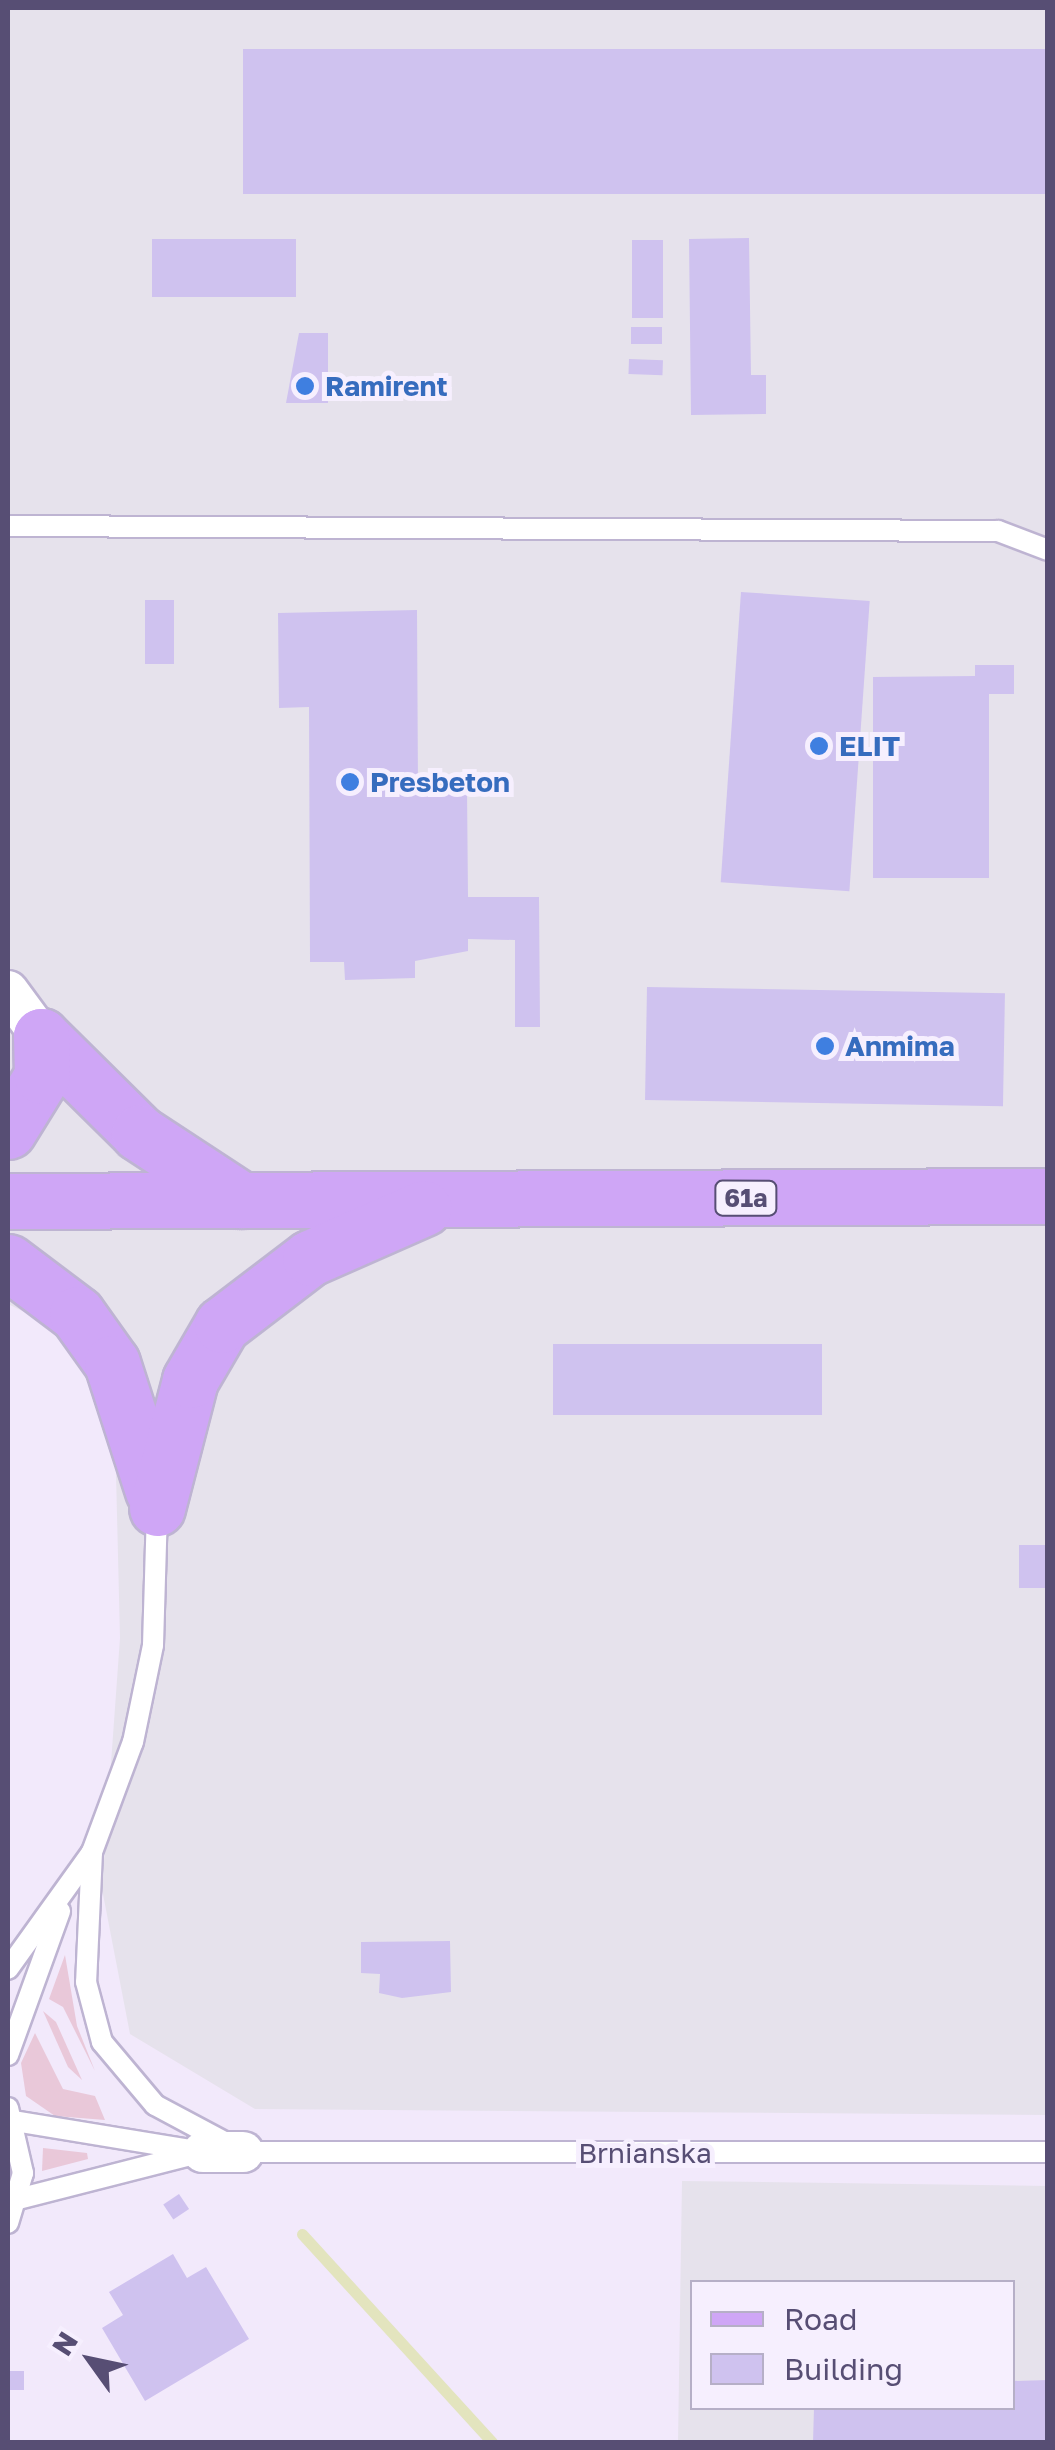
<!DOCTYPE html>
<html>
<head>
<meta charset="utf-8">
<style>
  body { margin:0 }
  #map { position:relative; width:1055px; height:2450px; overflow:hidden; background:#f2e9fb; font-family:"Golos Text",sans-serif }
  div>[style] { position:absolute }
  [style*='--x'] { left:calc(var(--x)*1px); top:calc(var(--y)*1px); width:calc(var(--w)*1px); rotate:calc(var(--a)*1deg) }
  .industrial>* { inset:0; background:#e6e2ec }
  .green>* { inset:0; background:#e9c8d9 }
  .stream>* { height:11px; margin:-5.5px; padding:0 5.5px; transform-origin:5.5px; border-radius:5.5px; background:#e3e4be }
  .building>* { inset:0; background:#cfc2ef; transform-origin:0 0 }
  .roads { filter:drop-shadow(2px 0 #beb4d2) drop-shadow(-2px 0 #beb4d2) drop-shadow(0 2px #beb4d2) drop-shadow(0 -2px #beb4d2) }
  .lane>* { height:20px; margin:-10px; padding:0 10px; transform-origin:10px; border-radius:10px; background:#fff }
  .street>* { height:40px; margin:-20px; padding:0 20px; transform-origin:20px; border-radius:20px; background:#fff }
  .primary>* { height:55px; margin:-27.5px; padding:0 27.5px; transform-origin:27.5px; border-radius:27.5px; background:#cfa6f6 }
  .dots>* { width:28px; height:28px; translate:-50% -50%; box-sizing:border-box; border:5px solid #f6effe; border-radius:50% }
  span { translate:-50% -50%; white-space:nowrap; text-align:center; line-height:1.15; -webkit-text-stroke:10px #f6effe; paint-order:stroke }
  .shield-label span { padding:2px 8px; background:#f6effe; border:2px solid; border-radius:8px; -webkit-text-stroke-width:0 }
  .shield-label { font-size:25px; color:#574e74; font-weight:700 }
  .shop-label { font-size:28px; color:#366cbe; font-weight:700 }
  .left { translate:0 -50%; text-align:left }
  .street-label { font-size:28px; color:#574e74 }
  .frame { position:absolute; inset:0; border:10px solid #574e74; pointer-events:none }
  .legend { position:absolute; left:690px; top:2280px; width:325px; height:130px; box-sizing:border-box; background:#f6effe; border:2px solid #b6afc7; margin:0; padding:12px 18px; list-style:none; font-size:30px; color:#574e74 }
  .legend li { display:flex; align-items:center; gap:20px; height:50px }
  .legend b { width:50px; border:2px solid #b6afc7 }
  .north { position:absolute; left:40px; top:2310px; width:100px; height:100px; -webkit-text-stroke:8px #f6effe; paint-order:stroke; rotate:303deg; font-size:28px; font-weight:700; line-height:40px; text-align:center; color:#574e74 }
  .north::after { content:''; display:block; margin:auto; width:35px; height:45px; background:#574e74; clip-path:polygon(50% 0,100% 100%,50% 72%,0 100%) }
</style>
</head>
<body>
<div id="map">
  <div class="industrial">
    <i style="clip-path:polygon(8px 8px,1047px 8px,1047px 2115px,255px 2109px,130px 2034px,102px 1889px,120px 1638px,114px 1391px,49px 1324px,8px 1304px)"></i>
    <i style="clip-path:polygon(evenodd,682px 2181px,1047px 2186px,1047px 2442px,678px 2442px,682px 2181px,692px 2282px,1012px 2282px,1012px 2408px,692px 2408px,692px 2282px)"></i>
  </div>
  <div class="green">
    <i style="clip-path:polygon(65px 1955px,77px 2026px,95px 2071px,63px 2007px,49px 1999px)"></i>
    <i style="clip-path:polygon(43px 2011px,56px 2022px,82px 2080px,68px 2067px)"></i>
    <i style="clip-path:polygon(35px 2033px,63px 2089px,95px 2096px,105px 2120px,55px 2116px,26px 2096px,21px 2063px)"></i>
    <i style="clip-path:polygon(43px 2148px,87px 2153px,88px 2159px,42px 2171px)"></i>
  </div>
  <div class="stream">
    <i style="--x:302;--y:2234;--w:282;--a:47.6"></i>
  </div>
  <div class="building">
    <i style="left:243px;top:49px;width:805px;height:145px"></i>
    <i style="clip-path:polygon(749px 238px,751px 375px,766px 375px,766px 414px,691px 415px,689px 239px)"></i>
    <i style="left:152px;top:239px;width:144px;height:58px"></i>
    <i style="left:632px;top:240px;width:31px;height:78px"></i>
    <i style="left:631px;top:327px;width:31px;height:17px"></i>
    <i style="clip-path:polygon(299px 333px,328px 333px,328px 403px,286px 403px)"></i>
    <i style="left:629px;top:359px;width:34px;height:15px;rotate:2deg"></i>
    <i style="left:741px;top:592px;width:129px;height:291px;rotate:4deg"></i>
    <i style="left:145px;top:600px;width:29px;height:64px"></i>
    <i style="clip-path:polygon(417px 610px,418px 789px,467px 789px,468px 897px,539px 897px,540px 1027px,515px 1027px,515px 940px,468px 939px,468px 951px,415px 961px,415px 978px,345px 980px,344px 962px,310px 962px,309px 707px,279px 708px,278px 613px)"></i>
    <i style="clip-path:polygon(975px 665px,1014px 665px,1014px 694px,989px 694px,989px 878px,873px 878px,873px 677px,975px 676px)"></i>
    <i style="left:647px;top:987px;width:358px;height:113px;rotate:1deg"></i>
    <i style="left:822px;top:1344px;width:71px;height:269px;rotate:90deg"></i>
    <i style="left:1019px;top:1545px;width:29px;height:43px"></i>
    <i style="clip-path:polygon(450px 1941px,451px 1992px,402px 1998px,379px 1993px,380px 1974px,361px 1973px,361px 1942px)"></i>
    <i style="left:179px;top:2194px;width:18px;height:19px;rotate:56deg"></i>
    <i style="clip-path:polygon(173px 2254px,187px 2278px,206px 2267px,249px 2339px,145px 2401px,102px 2328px,123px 2315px,109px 2292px)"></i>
    <i style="left:8px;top:2371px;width:16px;height:19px"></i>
    <i style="clip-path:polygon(1048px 2380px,1048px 2442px,813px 2442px,814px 2408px,1012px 2408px,1012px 2381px)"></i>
  </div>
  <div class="roads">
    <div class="lane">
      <i style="--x:8;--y:526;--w:990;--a:0.29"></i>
      <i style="--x:998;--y:531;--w:53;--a:20.8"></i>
      <i style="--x:92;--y:1852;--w:130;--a:92.6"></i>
      <i style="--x:86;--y:1982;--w:62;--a:75.1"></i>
      <i style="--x:102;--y:2042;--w:82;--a:49.9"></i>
      <i style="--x:155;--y:2105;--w:100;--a:28.1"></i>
      <i style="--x:243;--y:2152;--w:805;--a:0"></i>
      <i style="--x:8;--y:1969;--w:144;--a:-54.3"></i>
      <i style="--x:92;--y:1852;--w:117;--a:-69.6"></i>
      <i style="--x:133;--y:1742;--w:99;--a:-78.3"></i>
      <i style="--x:153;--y:1645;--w:136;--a:-88.3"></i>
      <i style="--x:8;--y:2055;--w:153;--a:-70.1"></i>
      <i style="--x:8;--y:2108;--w:67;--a:77"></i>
      <i style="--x:23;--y:2173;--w:52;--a:106.7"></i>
      <i style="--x:14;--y:2121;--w:192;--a:9.3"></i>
      <i style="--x:18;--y:2199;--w:179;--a:-14.3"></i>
    </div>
    <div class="street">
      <i style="--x:8;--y:991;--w:56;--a:53.7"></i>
      <i style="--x:203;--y:2152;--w:40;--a:0"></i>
    </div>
    <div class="primary">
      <i style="--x:41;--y:1036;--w:138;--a:44.7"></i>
      <i style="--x:139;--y:1133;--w:122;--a:33.3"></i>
      <i style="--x:8;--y:1131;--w:65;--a:-58.3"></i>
      <i style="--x:42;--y:1076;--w:40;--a:-91.4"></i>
      <i style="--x:8;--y:1201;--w:1040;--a:-0.28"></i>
      <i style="--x:8;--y:1262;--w:86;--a:37"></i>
      <i style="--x:77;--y:1314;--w:60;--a:54.5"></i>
      <i style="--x:112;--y:1363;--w:134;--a:72.2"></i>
      <i style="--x:157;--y:1508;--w:132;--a:-75.5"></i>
      <i style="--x:190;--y:1380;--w:64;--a:-59.8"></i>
      <i style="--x:222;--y:1325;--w:111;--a:-37.3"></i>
      <i style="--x:310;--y:1258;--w:124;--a:-23.7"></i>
    </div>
  </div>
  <div class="dots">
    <i style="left:305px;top:386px;background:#3f7fe0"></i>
    <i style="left:819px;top:746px;background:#3f7fe0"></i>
    <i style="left:350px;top:782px;background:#3f7fe0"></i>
    <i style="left:825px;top:1046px;background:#3f7fe0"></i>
  </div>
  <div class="shield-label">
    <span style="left:746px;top:1198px">61a</span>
  </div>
  <div class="shop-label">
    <span class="left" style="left:325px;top:386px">Ramirent</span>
    <span class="left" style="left:839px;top:746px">ELIT</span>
    <span class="left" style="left:370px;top:782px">Presbeton</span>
    <span class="left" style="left:845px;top:1046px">Anmima</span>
  </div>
  <div class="street-label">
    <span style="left:645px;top:2153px">Brnianska</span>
  </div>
  <div class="frame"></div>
  <ul class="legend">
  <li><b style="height:12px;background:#cfa6f6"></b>Road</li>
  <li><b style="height:28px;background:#cfc2ef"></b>Building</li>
  </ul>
  <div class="north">N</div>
</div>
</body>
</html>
